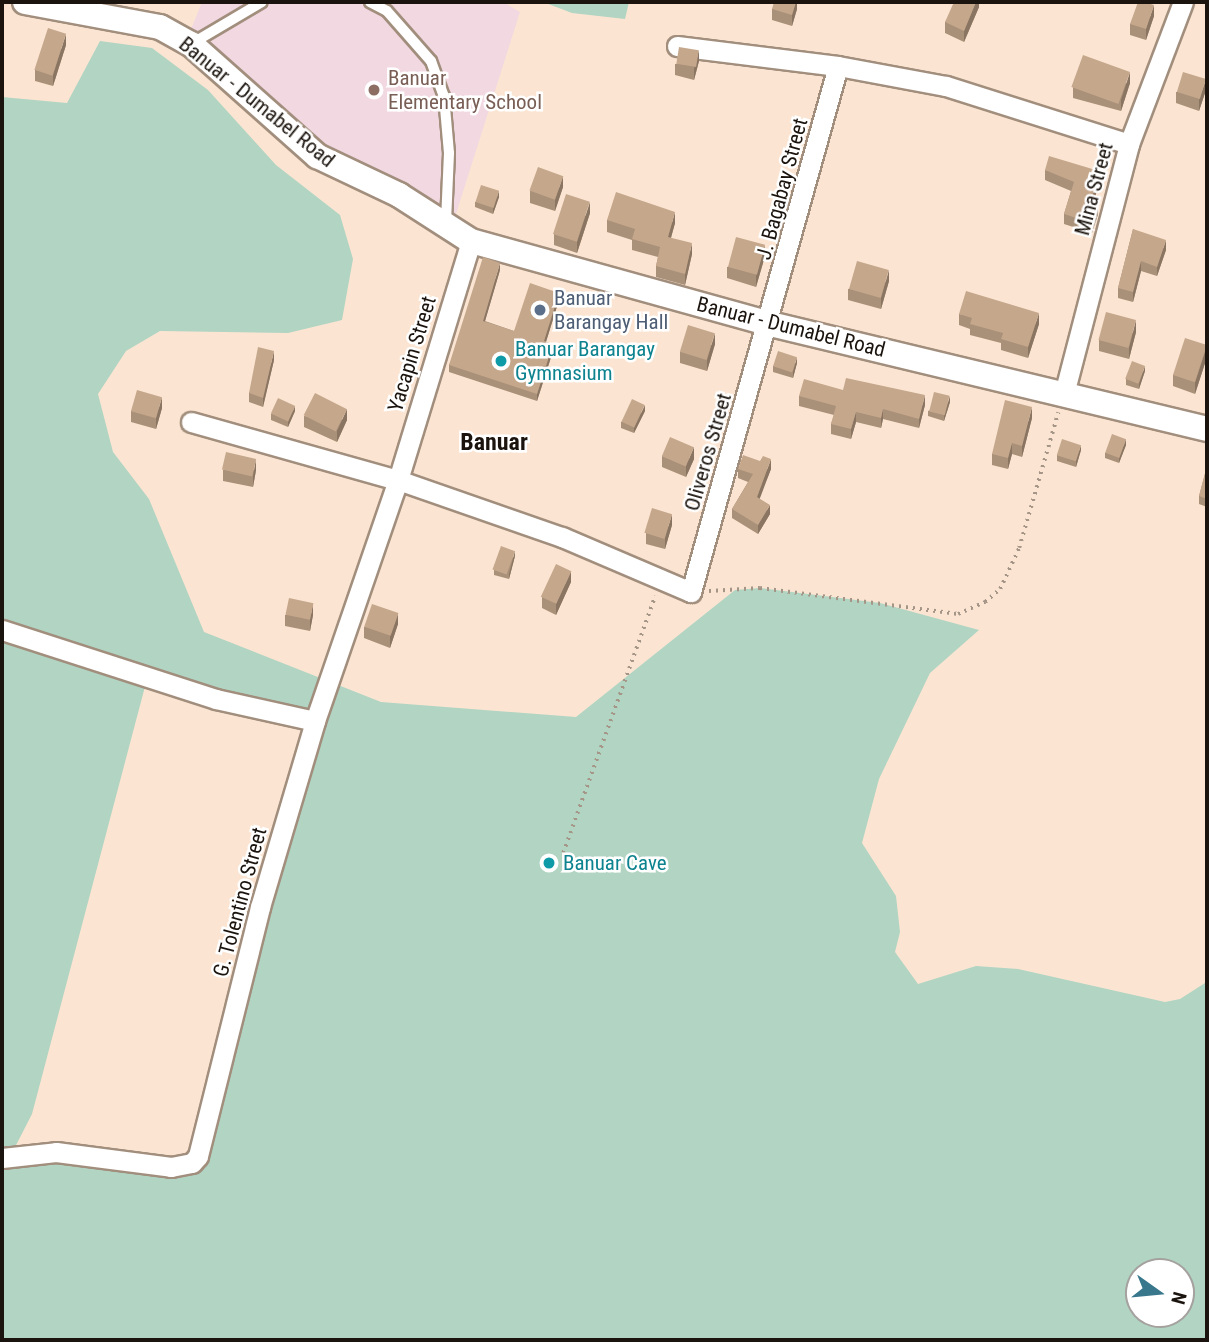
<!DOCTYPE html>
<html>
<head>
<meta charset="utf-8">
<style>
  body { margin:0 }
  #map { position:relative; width:1209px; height:1342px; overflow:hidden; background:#fbe5d2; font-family:"Roboto Condensed",sans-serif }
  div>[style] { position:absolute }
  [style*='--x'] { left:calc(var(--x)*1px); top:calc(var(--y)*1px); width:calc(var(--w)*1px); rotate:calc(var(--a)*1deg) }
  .education>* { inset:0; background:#f1d8e1 }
  .green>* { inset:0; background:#b1d4c3 }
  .path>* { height:3.5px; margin-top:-1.75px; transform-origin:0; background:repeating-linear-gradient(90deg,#a59587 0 2px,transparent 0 7px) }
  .roads { filter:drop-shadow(2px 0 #a28e7d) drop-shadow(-2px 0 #a28e7d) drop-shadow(0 2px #a28e7d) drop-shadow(0 -2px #a28e7d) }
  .service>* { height:10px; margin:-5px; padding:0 5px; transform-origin:5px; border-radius:5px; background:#fff }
  .minor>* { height:19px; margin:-9.5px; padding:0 9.5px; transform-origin:9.5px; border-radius:9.5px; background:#fff }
  .tertiary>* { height:24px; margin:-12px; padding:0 12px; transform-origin:12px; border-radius:12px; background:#fff }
  .wall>* { inset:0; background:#a99078 }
  .shaded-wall>* { inset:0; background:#8a7562 }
  .building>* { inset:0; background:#c5a78c; transform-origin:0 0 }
  .dots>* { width:19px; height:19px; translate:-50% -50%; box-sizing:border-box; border:4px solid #fff; border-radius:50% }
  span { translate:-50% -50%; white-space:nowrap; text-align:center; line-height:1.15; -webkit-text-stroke:5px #fff; paint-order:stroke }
  .education-label { font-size:21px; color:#785e54 }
  .left { translate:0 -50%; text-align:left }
  .street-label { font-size:21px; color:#1b140e }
  .service-label { font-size:21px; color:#4e5e75 }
  .culture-label { font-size:21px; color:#0d838f }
  .quarter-label { font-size:24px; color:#1b140e; font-weight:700 }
  .frame { position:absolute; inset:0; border:4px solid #1b140e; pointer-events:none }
  .north { position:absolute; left:1125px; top:1258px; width:70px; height:70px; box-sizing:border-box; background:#fff; border:2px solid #a4a19f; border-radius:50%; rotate:105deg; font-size:19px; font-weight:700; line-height:28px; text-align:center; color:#1b140e }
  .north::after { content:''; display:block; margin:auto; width:24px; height:32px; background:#39778c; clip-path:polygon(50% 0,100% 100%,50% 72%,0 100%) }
</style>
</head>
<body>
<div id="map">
  <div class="education">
    <i style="clip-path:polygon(202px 2px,503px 2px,520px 12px,449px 236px,315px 146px,189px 34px)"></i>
  </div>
  <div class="green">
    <i style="clip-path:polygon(543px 2px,629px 2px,625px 19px,572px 13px)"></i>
    <i style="clip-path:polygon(evenodd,100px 41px,152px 48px,208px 90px,276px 165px,340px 215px,353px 259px,342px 320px,288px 333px,160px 331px,126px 351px,98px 394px,113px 452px,149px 499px,204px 632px,381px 702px,576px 717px,735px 590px,760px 588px,880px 603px,979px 630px,930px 673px,879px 779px,862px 843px,896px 896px,900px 932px,895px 952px,918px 984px,976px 966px,1018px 969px,1165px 1002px,1180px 999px,1205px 983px,1207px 959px,1207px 1340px,2px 1340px,2px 646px,5px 631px,2px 630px,2px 97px,67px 103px,100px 41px,147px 679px,315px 721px,192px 1163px,11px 1155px,32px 1114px,147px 679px,100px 41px,1139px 1272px,1181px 1272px,1181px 1314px,1139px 1314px,1139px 1272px)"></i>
  </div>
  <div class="path">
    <i style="--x:709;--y:591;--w:51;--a:-3.4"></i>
    <i style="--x:760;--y:588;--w:200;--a:7.5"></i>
    <i style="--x:958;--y:614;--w:30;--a:-24"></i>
    <i style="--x:985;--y:602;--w:20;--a:-41"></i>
    <i style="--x:1000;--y:589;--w:45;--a:-65.1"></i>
    <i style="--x:1019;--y:548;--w:141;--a:-73.9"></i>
    <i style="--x:563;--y:853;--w:273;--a:-70.3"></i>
  </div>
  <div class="roads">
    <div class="service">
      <i style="--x:370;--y:2;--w:19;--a:28"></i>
      <i style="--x:387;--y:11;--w:67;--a:48.7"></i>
      <i style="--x:431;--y:61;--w:37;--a:70"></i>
      <i style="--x:444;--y:96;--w:57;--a:85"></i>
      <i style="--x:449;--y:153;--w:69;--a:92.5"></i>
      <i style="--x:191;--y:44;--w:82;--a:-30.6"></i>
    </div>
    <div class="minor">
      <i style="--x:677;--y:46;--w:162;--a:7.1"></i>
      <i style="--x:838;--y:66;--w:110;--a:10.5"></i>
      <i style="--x:946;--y:86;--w:192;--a:17.6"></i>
      <i style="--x:1064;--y:394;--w:258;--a:-75.4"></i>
      <i style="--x:1129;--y:144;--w:152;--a:-69.2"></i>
      <i style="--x:191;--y:422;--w:215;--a:15.7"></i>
      <i style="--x:398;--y:480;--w:174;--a:19.2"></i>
      <i style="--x:562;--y:537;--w:140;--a:23.1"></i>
      <i style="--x:691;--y:592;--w:546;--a:-74.39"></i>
      <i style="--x:2;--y:630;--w:225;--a:17.9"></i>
      <i style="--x:216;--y:699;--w:101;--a:12.5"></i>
      <i style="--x:2;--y:1158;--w:54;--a:-6.3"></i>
      <i style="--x:56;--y:1152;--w:116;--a:7.4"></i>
      <i style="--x:171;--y:1167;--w:21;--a:-11"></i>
      <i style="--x:192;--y:1163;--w:9;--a:-49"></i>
      <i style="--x:198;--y:1156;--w:257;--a:-76"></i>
      <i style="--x:260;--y:907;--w:194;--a:-73.5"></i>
      <i style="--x:315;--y:721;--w:255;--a:-71"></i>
      <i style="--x:398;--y:480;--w:250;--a:-73"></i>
    </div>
    <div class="tertiary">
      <i style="--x:25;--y:2;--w:137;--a:10.5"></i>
      <i style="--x:160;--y:27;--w:35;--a:29"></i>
      <i style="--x:191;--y:44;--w:169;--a:41.6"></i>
      <i style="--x:317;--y:156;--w:91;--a:25.4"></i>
      <i style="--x:399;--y:195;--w:85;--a:32.6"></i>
      <i style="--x:471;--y:241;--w:310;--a:15.5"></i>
      <i style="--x:770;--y:324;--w:449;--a:13.5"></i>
    </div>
  </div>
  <div class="wall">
    <i style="clip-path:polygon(797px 2px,797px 9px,792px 26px,772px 20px,772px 9px)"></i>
    <i style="clip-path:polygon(979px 2px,979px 7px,964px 42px,945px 33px,945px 22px)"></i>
    <i style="clip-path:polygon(1154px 16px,1146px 40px,1130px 35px,1130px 24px)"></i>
    <i style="clip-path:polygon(66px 45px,53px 86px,35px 81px,35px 70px)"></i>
    <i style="clip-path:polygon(699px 61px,694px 80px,675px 75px,675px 64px)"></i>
    <i style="clip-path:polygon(1130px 83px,1121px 111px,1073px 98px,1073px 87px)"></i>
    <i style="clip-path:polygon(1206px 90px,1199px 111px,1176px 103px,1176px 92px)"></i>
    <i style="clip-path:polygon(1045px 170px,1099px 181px,1094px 203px,1098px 214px,1092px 233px,1064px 224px,1064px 214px,1071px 191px,1045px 180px)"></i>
    <i style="clip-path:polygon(563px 187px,555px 211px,530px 203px,530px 191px)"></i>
    <i style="clip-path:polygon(499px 197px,493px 214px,475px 207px,475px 202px)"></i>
    <i style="clip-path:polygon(590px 213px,577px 253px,554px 245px,554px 234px)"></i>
    <i style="clip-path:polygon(607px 220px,675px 223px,671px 238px,692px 254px,685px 285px,656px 277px,656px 266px,658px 257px,632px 250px,632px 240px,607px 232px)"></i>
    <i style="clip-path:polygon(1133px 229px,1166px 250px,1157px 276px,1141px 271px,1133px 302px,1118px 298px,1118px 288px)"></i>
    <i style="clip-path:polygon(765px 256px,756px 287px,727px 278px,727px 267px)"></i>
    <i style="clip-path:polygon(500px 270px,485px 321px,514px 331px,559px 300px,546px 342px,553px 351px,537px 401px,449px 372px,449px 365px)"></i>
    <i style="clip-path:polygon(889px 281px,881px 309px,848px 300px,848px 289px)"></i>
    <i style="clip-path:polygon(959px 314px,1039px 324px,1028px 358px,1001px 350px,1001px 343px,970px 335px,970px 329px,959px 325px)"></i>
    <i style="clip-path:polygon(1136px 332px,1129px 359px,1099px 351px,1099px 340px)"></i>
    <i style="clip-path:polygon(715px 344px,707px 371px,680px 363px,680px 352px)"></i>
    <i style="clip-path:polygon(1207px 345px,1207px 357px,1195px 394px,1173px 386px,1173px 375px)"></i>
    <i style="clip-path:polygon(274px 360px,263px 407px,249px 402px,249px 393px)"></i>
    <i style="clip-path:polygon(797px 363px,793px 378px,773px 372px,773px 366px)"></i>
    <i style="clip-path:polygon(1145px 371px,1139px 389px,1126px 385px,1126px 379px)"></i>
    <i style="clip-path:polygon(843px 390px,925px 405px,919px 428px,883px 419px,881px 428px,856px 422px,851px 439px,831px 434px,831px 424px,834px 415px,799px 406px,799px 396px)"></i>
    <i style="clip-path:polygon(950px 402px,944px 421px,928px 416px,928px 411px)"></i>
    <i style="clip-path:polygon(162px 408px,156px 429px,131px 422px,131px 411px)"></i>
    <i style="clip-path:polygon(295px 411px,288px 427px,271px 420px,271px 414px)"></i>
    <i style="clip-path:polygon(645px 411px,634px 433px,621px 428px,621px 422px)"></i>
    <i style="clip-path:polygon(304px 416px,347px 420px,337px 442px,304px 427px)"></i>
    <i style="clip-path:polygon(1032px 418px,1022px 457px,1012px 454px,1008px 469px,992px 465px,992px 454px)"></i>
    <i style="clip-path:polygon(1126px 445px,1119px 463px,1105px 458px,1105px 453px)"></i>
    <i style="clip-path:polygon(1081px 450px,1076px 467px,1057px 461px,1057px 455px)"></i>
    <i style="clip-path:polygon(662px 456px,694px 459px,686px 477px,662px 467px)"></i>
    <i style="clip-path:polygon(1207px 466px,1207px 507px,1199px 504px,1199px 496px)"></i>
    <i style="clip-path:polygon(738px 469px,771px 469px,759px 498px,770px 514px,758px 534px,732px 518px,732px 509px,748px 482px,738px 478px)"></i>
    <i style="clip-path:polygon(223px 470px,256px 470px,253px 487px,223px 481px)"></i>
    <i style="clip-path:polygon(672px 525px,665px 549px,646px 544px,646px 533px)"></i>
    <i style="clip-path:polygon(515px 556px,509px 579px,494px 575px,494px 570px)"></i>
    <i style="clip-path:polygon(571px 582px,556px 615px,542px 608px,542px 597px)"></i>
    <i style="clip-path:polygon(285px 615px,313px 615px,310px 631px,285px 626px)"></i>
    <i style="clip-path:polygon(398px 624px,390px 648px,364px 638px,364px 627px)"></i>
  </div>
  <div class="shaded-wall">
    <i style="clip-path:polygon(796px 2px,797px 2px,797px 9px,792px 26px,792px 15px)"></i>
    <i style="clip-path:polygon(976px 2px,979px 2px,979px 7px,964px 42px,964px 31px)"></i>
    <i style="clip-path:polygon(1154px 5px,1154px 16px,1146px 40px,1146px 29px)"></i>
    <i style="clip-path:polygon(66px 34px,66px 45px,53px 86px,53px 75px)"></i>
    <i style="clip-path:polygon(699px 50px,699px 61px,694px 80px,694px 69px)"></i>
    <i style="clip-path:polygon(1130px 72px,1130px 83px,1121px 111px,1121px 100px)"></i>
    <i style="clip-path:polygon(1206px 79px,1206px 90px,1199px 111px,1199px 100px)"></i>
    <i style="clip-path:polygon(1099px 171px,1099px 181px,1091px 212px,1091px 202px)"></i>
    <i style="clip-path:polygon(563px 176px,563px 187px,555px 211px,555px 200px)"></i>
    <i style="clip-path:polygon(499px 191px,499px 197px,493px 214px,493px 208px)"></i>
    <i style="clip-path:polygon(590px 202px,590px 213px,577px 253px,577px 242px)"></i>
    <i style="clip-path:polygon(1098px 204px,1098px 214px,1092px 233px,1092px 223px)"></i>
    <i style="clip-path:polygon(675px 212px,675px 223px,668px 248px,668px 237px)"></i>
    <i style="clip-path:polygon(1166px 240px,1166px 250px,1157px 276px,1157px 267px)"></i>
    <i style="clip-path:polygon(692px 243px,692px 254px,685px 285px,685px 274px)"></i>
    <i style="clip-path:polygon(765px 245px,765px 256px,756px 287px,756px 276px)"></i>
    <i style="clip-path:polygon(1141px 261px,1141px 271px,1133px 302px,1133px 292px)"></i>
    <i style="clip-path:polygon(500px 263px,500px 270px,483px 328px,483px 321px)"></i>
    <i style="clip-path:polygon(889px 270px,889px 281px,881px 309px,881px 298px)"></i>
    <i style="clip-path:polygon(559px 293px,559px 300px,544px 348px,544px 341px)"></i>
    <i style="clip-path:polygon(1039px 313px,1039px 324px,1028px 358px,1028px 347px)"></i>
    <i style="clip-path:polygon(1136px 320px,1136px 332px,1129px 359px,1129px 348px)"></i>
    <i style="clip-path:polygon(715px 333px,715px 344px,707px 371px,707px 360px)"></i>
    <i style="clip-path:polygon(553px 344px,553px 351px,537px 401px,537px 394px)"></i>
    <i style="clip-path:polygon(1207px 346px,1207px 357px,1195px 394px,1195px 383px)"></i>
    <i style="clip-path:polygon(274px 351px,274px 360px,263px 407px,263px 398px)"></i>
    <i style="clip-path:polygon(797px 357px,797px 363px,793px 378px,793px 372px)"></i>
    <i style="clip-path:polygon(1145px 366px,1145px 371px,1139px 389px,1139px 384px)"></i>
    <i style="clip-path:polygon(925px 395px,925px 405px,919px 428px,919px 419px)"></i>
    <i style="clip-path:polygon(950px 396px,950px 402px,944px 421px,944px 415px)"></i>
    <i style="clip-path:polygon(162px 397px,162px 408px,156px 429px,156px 418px)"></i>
    <i style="clip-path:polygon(645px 405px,645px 411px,634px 433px,634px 428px)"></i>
    <i style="clip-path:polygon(295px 406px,295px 411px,288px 427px,288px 422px)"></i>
    <i style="clip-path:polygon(1032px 407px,1032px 418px,1022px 457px,1022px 446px)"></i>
    <i style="clip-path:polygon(347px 409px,347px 420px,337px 442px,337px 431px)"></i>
    <i style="clip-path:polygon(883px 409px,883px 419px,881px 428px,881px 418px)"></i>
    <i style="clip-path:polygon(856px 412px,856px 422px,851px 439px,851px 429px)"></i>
    <i style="clip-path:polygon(1126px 439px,1126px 445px,1119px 463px,1119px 458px)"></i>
    <i style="clip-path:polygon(1012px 443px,1012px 454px,1008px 469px,1008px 458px)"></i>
    <i style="clip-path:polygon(1081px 445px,1081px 450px,1076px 467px,1076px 461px)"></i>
    <i style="clip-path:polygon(694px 447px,694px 459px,686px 477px,686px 466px)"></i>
    <i style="clip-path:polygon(256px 459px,256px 470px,253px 487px,253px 476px)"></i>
    <i style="clip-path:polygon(771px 459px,771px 469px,757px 506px,757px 497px)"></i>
    <i style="clip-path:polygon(770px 505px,770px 514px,758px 534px,758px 525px)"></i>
    <i style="clip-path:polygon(672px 514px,672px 525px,665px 549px,665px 538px)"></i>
    <i style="clip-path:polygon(515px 551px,515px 556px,509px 579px,509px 574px)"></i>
    <i style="clip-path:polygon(571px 571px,571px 582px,556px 615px,556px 604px)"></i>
    <i style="clip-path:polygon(313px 603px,313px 615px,310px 631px,310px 620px)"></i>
    <i style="clip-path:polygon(398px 613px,398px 624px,390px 648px,390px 636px)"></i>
  </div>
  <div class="building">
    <i style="clip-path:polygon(774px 2px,796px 2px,792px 15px,772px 9px)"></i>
    <i style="clip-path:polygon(954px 2px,976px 2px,964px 31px,945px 22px)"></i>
    <i style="clip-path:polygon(1138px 2px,1144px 2px,1154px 5px,1146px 29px,1130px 24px)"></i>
    <i style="left:48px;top:28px;width:19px;height:44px;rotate:18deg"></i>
    <i style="left:679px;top:47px;width:20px;height:17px;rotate:9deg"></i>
    <i style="left:1083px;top:55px;width:50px;height:34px;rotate:20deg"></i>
    <i style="left:1183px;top:72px;width:24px;height:21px;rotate:17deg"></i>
    <i style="clip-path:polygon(1049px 156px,1099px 171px,1091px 202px,1098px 204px,1092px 223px,1064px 214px,1074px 182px,1045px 170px)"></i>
    <i style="left:538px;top:167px;width:27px;height:25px;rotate:20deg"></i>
    <i style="left:481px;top:185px;width:19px;height:18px;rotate:18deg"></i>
    <i style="clip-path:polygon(616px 192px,675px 212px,668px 237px,692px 243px,685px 274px,656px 266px,660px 247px,632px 239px,635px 229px,607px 220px)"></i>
    <i style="left:566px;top:194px;width:25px;height:42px;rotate:18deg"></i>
    <i style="clip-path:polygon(1133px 229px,1166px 240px,1157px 267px,1141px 261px,1133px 292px,1118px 288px)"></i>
    <i style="left:736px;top:237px;width:30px;height:31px;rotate:15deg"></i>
    <i style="clip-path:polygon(483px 257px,500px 263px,483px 321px,514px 331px,530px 283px,559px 293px,544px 341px,553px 344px,537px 394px,449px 365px)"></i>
    <i style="left:857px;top:261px;width:33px;height:29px;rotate:16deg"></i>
    <i style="clip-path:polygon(966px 291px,1039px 313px,1028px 347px,1001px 339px,1003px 333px,970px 324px,972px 318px,959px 314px)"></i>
    <i style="left:1106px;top:312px;width:31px;height:29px;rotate:15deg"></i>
    <i style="left:688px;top:325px;width:28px;height:28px;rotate:17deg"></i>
    <i style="left:1185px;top:338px;width:23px;height:39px;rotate:18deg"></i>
    <i style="clip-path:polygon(258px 347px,274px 351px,263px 398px,249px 393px)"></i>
    <i style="left:778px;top:351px;width:20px;height:16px;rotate:18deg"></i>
    <i style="left:1132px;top:361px;width:14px;height:19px;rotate:21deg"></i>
    <i style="clip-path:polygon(846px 378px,925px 395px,919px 419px,883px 409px,881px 418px,856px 412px,851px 429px,831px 424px,836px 406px,799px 396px,804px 379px,843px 390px)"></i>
    <i style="left:137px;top:390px;width:26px;height:22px;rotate:16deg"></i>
    <i style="left:934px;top:392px;width:16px;height:20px;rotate:14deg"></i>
    <i style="left:315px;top:393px;width:36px;height:25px;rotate:27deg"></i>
    <i style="left:278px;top:398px;width:19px;height:17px;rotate:25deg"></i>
    <i style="left:632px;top:399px;width:14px;height:25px;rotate:25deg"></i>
    <i style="clip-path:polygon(1005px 400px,1032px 407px,1022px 446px,1012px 443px,1008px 458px,992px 454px)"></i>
    <i style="left:1112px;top:434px;width:15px;height:20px;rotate:20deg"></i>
    <i style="left:670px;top:437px;width:26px;height:21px;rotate:23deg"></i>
    <i style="left:1062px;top:439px;width:20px;height:17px;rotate:18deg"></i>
    <i style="left:226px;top:452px;width:31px;height:18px;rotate:13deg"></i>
    <i style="clip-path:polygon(743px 455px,760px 461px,763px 456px,771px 459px,757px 497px,770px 505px,758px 525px,732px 509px,753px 474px,738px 469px)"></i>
    <i style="clip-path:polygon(1207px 466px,1207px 499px,1199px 496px)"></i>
    <i style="left:652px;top:508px;width:21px;height:26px;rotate:17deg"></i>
    <i style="left:501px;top:546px;width:15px;height:25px;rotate:20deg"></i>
    <i style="left:556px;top:564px;width:17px;height:36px;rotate:25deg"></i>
    <i style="left:289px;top:598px;width:25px;height:17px;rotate:12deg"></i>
    <i style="left:372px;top:604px;width:28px;height:24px;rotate:19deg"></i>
  </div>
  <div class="dots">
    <i style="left:374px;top:90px;background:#8d6e63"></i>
    <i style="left:540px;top:310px;background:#5c6f8a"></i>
    <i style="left:501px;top:361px;background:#0f9aa8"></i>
    <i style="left:549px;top:863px;background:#0f9aa8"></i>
  </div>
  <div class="education-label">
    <span class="left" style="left:388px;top:90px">Banuar<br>Elementary School</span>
  </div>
  <div class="street-label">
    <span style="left:257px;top:102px;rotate:39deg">Banuar - Dumabel Road</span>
    <span style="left:782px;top:189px;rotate:-75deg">J. Bagabay Street</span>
    <span style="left:1094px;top:189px;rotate:-75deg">Mina Street</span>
    <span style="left:791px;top:327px;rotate:14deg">Banuar - Dumabel Road</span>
    <span style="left:412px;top:354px;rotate:-73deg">Yacapin Street</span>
    <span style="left:708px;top:452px;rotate:-74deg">Oliveros Street</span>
    <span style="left:240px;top:902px;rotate:-75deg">G. Tolentino Street</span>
  </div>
  <div class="service-label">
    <span class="left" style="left:554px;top:310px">Banuar<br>Barangay Hall</span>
  </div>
  <div class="culture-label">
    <span class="left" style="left:515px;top:361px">Banuar Barangay<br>Gymnasium</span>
    <span class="left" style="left:563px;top:863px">Banuar Cave</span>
  </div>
  <div class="quarter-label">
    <span style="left:494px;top:443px">Banuar</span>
  </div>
  <div class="frame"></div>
  <div class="north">N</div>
</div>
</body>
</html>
